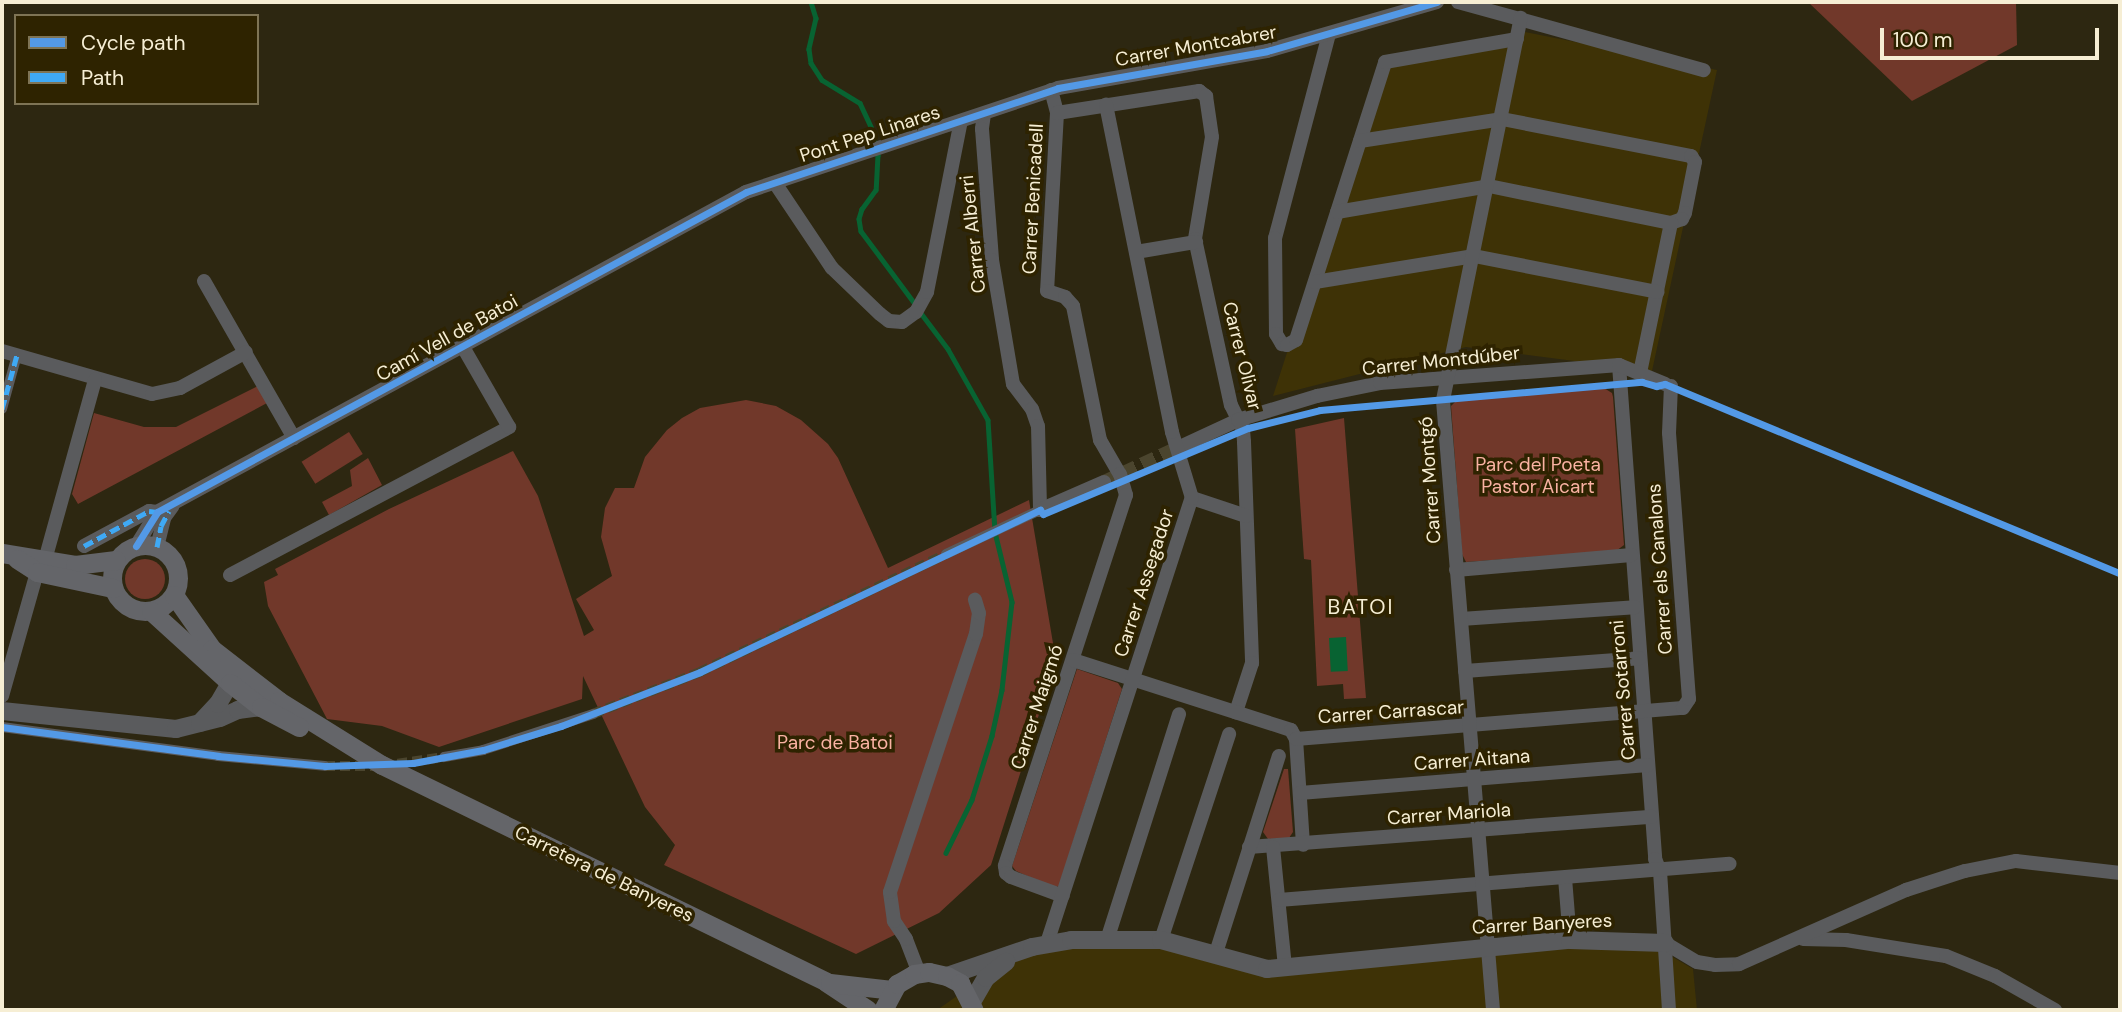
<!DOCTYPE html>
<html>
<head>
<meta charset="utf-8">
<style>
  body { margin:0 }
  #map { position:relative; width:2122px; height:1012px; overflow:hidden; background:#2d2711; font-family:"DM Sans",sans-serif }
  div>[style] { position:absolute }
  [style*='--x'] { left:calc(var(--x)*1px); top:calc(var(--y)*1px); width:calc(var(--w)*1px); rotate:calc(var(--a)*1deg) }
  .built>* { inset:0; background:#3e3206 }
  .green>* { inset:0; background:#71382a; transform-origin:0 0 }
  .round { border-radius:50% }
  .water>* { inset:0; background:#086332; transform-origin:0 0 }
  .stream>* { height:4.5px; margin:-2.25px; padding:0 2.25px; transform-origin:2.25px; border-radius:2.25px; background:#086332 }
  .pedestrian-tunnel>* { height:10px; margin-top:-5px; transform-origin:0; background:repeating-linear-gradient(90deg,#4b452e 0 10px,transparent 0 15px) }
  .minor-tunnel>* { height:14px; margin-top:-7px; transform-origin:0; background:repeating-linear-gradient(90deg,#4b452e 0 14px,transparent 0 21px) }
  .pedestrian>* { height:10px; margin:-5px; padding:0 5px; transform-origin:5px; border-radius:5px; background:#5a5b5d }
  .minor>* { height:14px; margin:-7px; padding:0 7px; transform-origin:7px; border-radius:7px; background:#5a5b5d }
  .tertiary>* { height:18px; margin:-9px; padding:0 9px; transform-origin:9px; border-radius:9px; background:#5a5b5d }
  .secondary>* { height:19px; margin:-9.5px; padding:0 9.5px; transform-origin:9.5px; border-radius:9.5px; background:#646569 }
  .secondary>.ring { margin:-9.5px; padding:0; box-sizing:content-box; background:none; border:19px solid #646569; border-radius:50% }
  .quiet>* { height:5px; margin-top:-2.5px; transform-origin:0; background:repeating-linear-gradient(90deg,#3fa9f5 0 10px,transparent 0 15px) }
  .cycleway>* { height:7px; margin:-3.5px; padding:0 3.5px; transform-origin:3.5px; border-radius:3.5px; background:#5399e6 }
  span { translate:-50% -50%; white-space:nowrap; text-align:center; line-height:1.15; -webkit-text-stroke:7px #2e2300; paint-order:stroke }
  .street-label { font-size:19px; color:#f6eed4 }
  .park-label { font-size:19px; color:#fab2a2 }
  .neighbourhood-label { font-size:21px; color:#f6eed4; letter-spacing:2px }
  .frame { position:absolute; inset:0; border:4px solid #f6eed4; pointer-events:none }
  .legend { position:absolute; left:14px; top:14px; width:245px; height:91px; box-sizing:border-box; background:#2e2300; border:2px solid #7e7455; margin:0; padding:9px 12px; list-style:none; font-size:21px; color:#f6eed4 }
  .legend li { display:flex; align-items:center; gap:14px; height:35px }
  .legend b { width:35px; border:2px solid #7e7455 }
  .scale { position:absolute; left:1880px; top:28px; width:219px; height:32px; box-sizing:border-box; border:4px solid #f6eed4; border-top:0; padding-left:9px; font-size:21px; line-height:24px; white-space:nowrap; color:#f6eed4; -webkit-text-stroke:5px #2e2300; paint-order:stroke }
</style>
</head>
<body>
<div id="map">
  <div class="built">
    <i style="clip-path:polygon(1525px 32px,1717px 70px,1652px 371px,1466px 347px,1273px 396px,1382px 58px)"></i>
    <i style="clip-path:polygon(1642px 939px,1693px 969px,1697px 1010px,937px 1010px,1027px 947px,1161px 940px,1257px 966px)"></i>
  </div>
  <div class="green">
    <i style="clip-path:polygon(1808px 2px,2016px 2px,2017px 45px,1912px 101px)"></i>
    <i style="clip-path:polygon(258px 386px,267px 403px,78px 504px,72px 494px,94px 413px,144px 427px,176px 427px)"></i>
    <i style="clip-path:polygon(1604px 388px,1612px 393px,1613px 397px,1624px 545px,1616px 551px,1466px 562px,1462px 554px,1451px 406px,1456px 401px)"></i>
    <i style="clip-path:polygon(746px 400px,776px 406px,801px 420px,828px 444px,838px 458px,888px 568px,1029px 500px,1056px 661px,991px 865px,939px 913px,856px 954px,664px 865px,675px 845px,645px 807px,583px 676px,582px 699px,439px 747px,382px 726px,327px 719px,268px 606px,264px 582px,278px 575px,275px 569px,389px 509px,513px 451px,538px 496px,584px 636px,594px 630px,576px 599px,612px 576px,601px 537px,605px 508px,615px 488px,634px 488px,645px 457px,667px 430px,682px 418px,700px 408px)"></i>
    <i style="clip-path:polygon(1344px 418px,1366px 698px,1344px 699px,1343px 684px,1317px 686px,1311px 560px,1304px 559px,1295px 429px)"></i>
    <i style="left:349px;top:432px;width:26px;height:56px;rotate:58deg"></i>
    <i style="clip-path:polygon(368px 458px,382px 485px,329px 515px,322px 502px,352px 486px,350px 470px)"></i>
    <i class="round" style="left:125px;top:559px;width:40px;height:40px"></i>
    <i style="clip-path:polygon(1077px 669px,1118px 683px,1122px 689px,1059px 886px,1054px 888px,1016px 871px,1012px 866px)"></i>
    <i style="clip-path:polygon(1284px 769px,1288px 769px,1293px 832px,1289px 838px,1268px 839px,1263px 832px)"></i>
  </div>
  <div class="water">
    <i style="left:1346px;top:637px;width:34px;height:17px;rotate:87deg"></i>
  </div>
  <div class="stream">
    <i style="--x:811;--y:2;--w:17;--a:73"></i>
    <i style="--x:816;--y:18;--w:32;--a:103"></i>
    <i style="--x:809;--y:49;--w:14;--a:82"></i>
    <i style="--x:811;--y:63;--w:20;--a:57"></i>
    <i style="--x:822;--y:80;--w:44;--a:31.2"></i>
    <i style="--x:860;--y:103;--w:26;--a:65"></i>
    <i style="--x:871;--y:127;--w:29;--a:76"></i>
    <i style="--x:878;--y:155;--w:35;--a:93"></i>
    <i style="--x:876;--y:190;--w:24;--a:126"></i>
    <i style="--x:862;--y:209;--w:10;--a:107"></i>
    <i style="--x:859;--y:219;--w:12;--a:81"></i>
    <i style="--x:861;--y:231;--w:92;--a:53.4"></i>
    <i style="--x:921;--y:313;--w:45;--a:53.1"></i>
    <i style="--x:948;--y:349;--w:81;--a:60.6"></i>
    <i style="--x:988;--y:420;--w:112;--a:86.4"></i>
    <i style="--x:995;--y:532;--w:72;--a:76.3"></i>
    <i style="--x:1012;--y:602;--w:89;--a:96.5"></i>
    <i style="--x:1002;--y:690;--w:47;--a:102.3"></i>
    <i style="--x:992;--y:736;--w:67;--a:107.4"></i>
    <i style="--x:972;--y:800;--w:59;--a:116.1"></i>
  </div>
  <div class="pedestrian-tunnel">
    <i style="--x:593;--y:714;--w:115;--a:-21.4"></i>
    <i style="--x:700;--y:672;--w:273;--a:-25.6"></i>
    <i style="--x:325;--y:766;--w:58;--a:0"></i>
    <i style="--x:383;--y:766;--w:62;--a:-8.4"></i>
  </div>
  <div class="minor-tunnel">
    <i style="--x:1104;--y:482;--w:88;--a:-24.8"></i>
  </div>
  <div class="pedestrian">
    <i style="--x:2;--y:409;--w:56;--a:-74.5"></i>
    <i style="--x:946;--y:554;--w:104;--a:-25.1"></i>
    <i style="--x:2;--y:727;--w:218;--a:7.6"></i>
    <i style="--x:218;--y:756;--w:107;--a:5.3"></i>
    <i style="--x:444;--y:757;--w:40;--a:-10"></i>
    <i style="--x:483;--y:750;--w:116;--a:-18.1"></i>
  </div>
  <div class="minor">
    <i style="--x:1458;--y:2;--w:255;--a:15.5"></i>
    <i style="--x:1329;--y:34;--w:211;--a:104.8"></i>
    <i style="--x:1275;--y:238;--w:96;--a:89.4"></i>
    <i style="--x:1276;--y:334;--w:12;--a:59"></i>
    <i style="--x:1282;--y:344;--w:5;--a:11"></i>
    <i style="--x:1287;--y:345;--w:10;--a:-29"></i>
    <i style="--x:1296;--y:340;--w:292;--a:-72.2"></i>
    <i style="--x:1385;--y:62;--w:134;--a:-9.9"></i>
    <i style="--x:1051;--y:90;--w:24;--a:75"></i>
    <i style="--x:1057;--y:113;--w:178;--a:93.2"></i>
    <i style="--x:1047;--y:291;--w:19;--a:18"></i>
    <i style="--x:1065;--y:297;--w:12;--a:48"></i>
    <i style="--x:1073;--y:306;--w:137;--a:78.6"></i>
    <i style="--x:1100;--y:440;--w:39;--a:60"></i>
    <i style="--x:1120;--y:474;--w:22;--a:74"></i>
    <i style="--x:1126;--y:495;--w:390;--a:108.1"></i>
    <i style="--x:1005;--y:866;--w:7;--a:82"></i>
    <i style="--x:1006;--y:873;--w:6;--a:39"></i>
    <i style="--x:1011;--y:877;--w:55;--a:20.1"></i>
    <i style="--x:1057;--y:113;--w:144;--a:-8.8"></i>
    <i style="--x:1199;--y:91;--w:9;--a:36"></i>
    <i style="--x:1206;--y:96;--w:41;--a:81.7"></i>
    <i style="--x:1212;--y:137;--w:103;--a:99.5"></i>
    <i style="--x:1195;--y:239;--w:170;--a:77.8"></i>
    <i style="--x:1231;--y:405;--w:28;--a:64"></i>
    <i style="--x:1243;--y:430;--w:12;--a:85"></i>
    <i style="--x:1244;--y:442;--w:221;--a:87.9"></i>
    <i style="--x:1252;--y:663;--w:52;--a:108.1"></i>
    <i style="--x:984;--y:114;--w:15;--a:98"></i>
    <i style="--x:982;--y:129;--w:131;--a:85.6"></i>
    <i style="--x:992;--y:260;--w:126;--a:80.4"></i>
    <i style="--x:1013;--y:384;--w:31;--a:53"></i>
    <i style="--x:1032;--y:409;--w:18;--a:71"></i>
    <i style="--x:1038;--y:426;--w:84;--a:88.6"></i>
    <i style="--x:1040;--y:510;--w:70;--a:-23.6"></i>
    <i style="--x:1360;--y:141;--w:144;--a:-8.8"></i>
    <i style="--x:1502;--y:119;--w:193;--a:11.1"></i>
    <i style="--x:1691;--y:156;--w:7;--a:56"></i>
    <i style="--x:1695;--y:162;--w:52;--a:101.1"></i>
    <i style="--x:1685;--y:213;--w:7;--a:117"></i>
    <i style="--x:1682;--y:219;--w:12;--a:160"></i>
    <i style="--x:1671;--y:223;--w:153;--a:101.7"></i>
    <i style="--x:775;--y:183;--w:102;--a:56.2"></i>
    <i style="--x:832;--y:268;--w:66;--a:43.8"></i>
    <i style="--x:880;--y:314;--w:11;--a:38"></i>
    <i style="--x:889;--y:321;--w:13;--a:4"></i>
    <i style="--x:902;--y:322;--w:17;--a:-36"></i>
    <i style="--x:916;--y:312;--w:23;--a:-61"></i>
    <i style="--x:927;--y:292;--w:174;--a:-78.8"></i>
    <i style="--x:1337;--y:212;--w:154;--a:-9.7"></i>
    <i style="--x:1489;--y:186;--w:186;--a:11.5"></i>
    <i style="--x:1136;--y:252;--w:61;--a:-9.5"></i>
    <i style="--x:204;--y:281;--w:181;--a:60.2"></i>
    <i style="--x:1315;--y:282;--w:161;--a:-9.3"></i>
    <i style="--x:1474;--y:256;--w:187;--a:11.1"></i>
    <i style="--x:2;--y:351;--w:156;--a:16"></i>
    <i style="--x:152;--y:394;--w:29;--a:-12"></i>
    <i style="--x:180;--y:388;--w:75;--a:-28.6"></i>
    <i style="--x:1619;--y:365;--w:495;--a:85.8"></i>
    <i style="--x:1655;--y:859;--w:13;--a:67"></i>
    <i style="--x:1660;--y:871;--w:139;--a:86.3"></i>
    <i style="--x:1184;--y:445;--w:60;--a:-24.8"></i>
    <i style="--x:1238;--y:420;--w:83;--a:-16.9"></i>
    <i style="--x:1317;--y:396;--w:64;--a:-11.7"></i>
    <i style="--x:1380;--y:383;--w:240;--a:-4.3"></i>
    <i style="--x:1619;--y:365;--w:50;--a:22.4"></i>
    <i style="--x:1192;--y:498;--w:57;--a:18.4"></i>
    <i style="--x:84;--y:546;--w:74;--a:-28.3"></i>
    <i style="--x:149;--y:511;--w:8;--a:7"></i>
    <i style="--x:136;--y:546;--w:40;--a:-58"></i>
    <i style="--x:157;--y:512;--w:670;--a:-28.51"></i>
    <i style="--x:746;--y:192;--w:329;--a:-18.4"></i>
    <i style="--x:1058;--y:88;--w:212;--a:-10"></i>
    <i style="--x:1267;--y:51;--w:177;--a:-16.1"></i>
    <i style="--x:157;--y:547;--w:30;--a:-76"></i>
    <i style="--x:164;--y:518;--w:14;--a:-54"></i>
    <i style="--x:45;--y:560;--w:187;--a:-74.5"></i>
    <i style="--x:1456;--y:570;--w:176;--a:-4.9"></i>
    <i style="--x:230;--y:575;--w:316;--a:-27.9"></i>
    <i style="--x:509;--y:427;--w:92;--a:-119.9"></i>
    <i style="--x:1461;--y:619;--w:174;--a:-3.9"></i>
    <i style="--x:1073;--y:660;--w:229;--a:17.8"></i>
    <i style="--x:1291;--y:730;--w:10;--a:61"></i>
    <i style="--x:1296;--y:739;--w:106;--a:86.2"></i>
    <i style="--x:1465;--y:671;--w:175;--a:-4.2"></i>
    <i style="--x:2;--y:696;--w:129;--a:-74.2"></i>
    <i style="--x:1296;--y:739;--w:388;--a:-4.6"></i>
    <i style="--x:1683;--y:708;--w:11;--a:-56"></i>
    <i style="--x:1689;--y:699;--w:267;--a:-94.3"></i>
    <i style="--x:1669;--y:433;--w:47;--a:-87.6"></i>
    <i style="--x:1300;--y:793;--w:349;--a:-4.6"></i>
    <i style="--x:1249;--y:847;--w:404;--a:-4.3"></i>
    <i style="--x:1273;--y:847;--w:121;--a:84.3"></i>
    <i style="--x:1565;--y:878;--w:62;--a:85.4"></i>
    <i style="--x:1279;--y:900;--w:452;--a:-4.6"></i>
    <i style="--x:1803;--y:939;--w:43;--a:1.3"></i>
    <i style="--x:1846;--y:940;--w:101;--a:9.1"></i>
    <i style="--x:1946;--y:956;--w:53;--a:22.2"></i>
    <i style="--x:1995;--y:976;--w:69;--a:29.5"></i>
    <i style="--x:1107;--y:940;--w:237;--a:-72.3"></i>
    <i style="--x:1161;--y:940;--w:217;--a:-71.7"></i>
    <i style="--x:1047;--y:943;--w:468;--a:-72"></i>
    <i style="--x:1192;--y:498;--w:69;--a:-106.9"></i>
    <i style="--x:1172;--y:432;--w:334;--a:-101.4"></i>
    <i style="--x:1665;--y:943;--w:37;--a:31"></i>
    <i style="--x:1697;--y:962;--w:18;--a:9"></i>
    <i style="--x:1715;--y:965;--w:24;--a:-2"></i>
    <i style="--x:1739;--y:964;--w:183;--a:-23.9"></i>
    <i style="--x:1906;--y:890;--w:62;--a:-17.9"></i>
    <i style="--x:1965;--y:871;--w:52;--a:-11.1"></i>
    <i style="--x:2016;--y:861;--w:105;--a:6.6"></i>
    <i style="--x:1215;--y:956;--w:210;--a:-72.3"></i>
    <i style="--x:919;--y:973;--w:36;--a:-111"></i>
    <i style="--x:906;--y:939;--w:22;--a:-124"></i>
    <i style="--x:894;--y:921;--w:29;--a:-98"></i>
    <i style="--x:890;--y:892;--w:272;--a:-71.6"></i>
    <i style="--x:976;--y:634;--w:21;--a:-82"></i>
    <i style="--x:979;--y:613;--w:14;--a:-107"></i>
    <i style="--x:1493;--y:1010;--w:612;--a:-94.69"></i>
    <i style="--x:1443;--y:400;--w:390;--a:-78.5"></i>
  </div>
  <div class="tertiary">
    <i style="--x:2;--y:711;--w:175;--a:5.9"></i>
    <i style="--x:176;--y:729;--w:45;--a:-14"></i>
    <i style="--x:220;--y:718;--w:20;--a:-24"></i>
    <i style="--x:238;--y:710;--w:23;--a:-7"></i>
    <i style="--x:200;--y:723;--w:26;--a:-47"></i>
    <i style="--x:218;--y:704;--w:24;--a:-60"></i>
    <i style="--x:947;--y:976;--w:90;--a:-18.8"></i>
    <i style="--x:1032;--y:947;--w:40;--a:-10"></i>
    <i style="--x:1071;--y:940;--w:90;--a:0"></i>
    <i style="--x:1161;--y:940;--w:110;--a:15.3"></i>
    <i style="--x:1267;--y:969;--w:304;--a:-5.5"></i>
    <i style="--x:1570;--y:940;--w:95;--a:1.8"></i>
    <i style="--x:972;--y:1002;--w:28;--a:-60"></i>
    <i style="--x:986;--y:978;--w:26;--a:-39"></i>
  </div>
  <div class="secondary">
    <i class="ring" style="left:112px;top:545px;width:47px;height:47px"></i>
    <i style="--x:2;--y:553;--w:74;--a:9.3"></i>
    <i style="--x:75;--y:565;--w:41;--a:-7"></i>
    <i style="--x:17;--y:559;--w:24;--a:33"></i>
    <i style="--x:37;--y:572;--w:78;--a:11.9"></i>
    <i style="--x:174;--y:595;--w:66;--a:54.9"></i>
    <i style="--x:212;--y:649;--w:85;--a:37.8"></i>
    <i style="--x:279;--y:701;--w:121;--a:31.9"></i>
    <i style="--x:382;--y:765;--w:494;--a:26"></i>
    <i style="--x:826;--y:982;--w:50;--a:33.7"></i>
    <i style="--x:151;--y:611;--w:107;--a:42.3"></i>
    <i style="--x:230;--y:683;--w:39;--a:38"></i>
    <i style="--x:261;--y:707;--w:43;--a:27.8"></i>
    <i style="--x:830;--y:983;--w:62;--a:6.4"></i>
    <i style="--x:883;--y:1010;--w:30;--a:-62"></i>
    <i style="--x:897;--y:984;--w:20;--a:-30"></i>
    <i style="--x:914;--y:974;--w:15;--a:-8"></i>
    <i style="--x:929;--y:972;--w:18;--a:13"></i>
    <i style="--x:947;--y:976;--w:15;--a:28"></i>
    <i style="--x:960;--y:983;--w:30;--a:63"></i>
  </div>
  <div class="quiet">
    <i style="--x:2;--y:409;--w:56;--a:-74.5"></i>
    <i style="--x:84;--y:546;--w:74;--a:-28.3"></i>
    <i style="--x:149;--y:511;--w:8;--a:7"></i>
    <i style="--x:157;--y:547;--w:21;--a:-79"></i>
    <i style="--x:161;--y:526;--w:17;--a:-62"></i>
  </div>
  <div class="cycleway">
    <i style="--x:136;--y:546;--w:40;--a:-58"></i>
    <i style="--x:157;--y:512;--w:670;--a:-28.51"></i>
    <i style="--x:746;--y:192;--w:329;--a:-18.4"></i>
    <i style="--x:1058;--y:88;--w:212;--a:-10"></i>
    <i style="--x:1267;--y:51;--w:177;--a:-16.1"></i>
    <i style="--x:2;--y:727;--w:218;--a:7.6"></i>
    <i style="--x:218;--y:756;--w:107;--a:5.3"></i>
    <i style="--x:325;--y:766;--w:88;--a:-2"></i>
    <i style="--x:413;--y:763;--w:71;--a:-10.5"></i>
    <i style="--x:483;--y:750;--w:82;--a:-17.1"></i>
    <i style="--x:561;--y:726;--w:149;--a:-21.2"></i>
    <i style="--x:700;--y:672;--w:377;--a:-25.5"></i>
    <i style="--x:1040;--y:510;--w:5;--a:53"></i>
    <i style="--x:1043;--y:514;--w:222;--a:-22.8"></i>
    <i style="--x:1248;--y:428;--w:74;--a:-14"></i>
    <i style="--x:1320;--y:410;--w:323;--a:-5"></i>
    <i style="--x:1642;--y:382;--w:15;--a:16"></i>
    <i style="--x:1656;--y:386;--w:9;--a:-13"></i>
    <i style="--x:1665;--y:384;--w:493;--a:22.6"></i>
  </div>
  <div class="street-label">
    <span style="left:1196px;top:46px;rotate:-10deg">Carrer Montcabrer</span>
    <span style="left:870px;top:134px;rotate:-18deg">Pont Pep Linares</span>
    <span style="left:1033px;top:199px;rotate:-87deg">Carrer Benicadell</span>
    <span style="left:973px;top:234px;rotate:-96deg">Carrer Alberri</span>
    <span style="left:447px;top:338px;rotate:-29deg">Camí Vell de Batoi</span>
    <span style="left:1242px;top:356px;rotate:76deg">Carrer Olivar</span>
    <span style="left:1441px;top:361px;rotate:-6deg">Carrer Montdúber</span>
    <span style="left:1430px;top:480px;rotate:-94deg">Carrer Montgó</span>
    <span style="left:1660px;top:569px;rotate:-94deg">Carrer els Canalons</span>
    <span style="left:1144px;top:583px;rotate:-72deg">Carrer Assegador</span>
    <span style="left:1623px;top:690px;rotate:-95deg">Carrer Sotarroni</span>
    <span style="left:1037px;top:707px;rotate:-72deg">Carrer Maigmó</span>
    <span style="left:1391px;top:712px;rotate:-4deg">Carrer Carrascar</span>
    <span style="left:1472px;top:760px;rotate:-4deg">Carrer Aitana</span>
    <span style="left:1449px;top:814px;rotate:-4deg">Carrer Mariola</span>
    <span style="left:604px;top:874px;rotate:26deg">Carretera de Banyeres</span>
    <span style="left:1542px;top:924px;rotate:-3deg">Carrer Banyeres</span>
  </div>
  <div class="park-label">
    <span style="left:1538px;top:476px">Parc del Poeta<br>Pastor Aicart</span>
    <span style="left:835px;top:743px">Parc de Batoi</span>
  </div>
  <div class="neighbourhood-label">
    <span style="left:1361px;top:607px">BATOI</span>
  </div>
  <div class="frame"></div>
  <ul class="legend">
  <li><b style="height:9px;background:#5399e6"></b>Cycle path</li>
  <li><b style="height:9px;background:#3fa9f5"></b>Path</li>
  </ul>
  <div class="scale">100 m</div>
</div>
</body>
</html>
